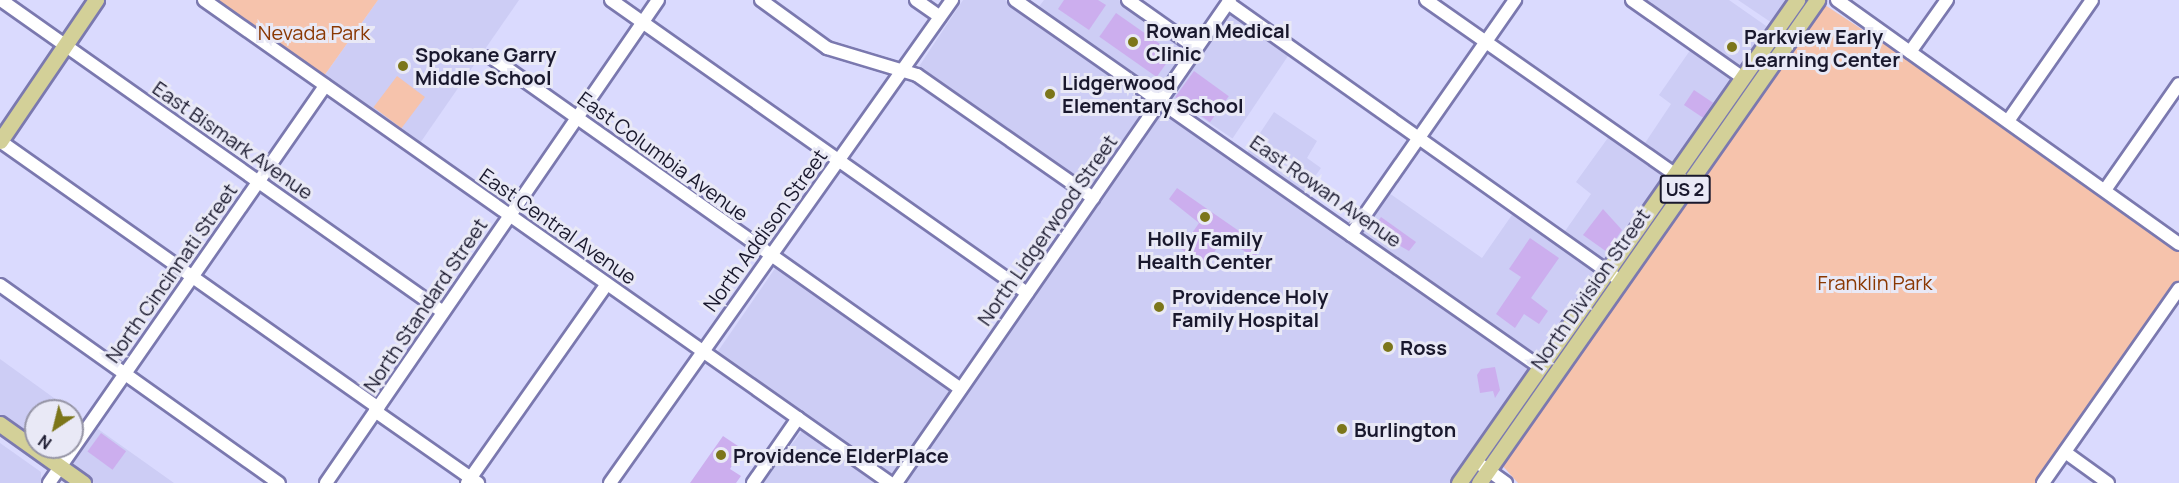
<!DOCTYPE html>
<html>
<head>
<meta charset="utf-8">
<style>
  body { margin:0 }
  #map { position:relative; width:2179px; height:483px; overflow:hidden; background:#dadafe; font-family:Manrope,sans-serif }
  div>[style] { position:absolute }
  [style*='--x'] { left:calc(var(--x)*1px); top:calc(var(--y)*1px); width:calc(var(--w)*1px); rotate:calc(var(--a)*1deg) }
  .built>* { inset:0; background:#cdcdf5; transform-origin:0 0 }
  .green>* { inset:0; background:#f6c3ac; transform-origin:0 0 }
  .building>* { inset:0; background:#ccaeee; transform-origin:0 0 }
  .roads { filter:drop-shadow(2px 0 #7b79af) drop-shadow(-2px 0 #7b79af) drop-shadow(0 2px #7b79af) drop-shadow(0 -2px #7b79af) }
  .minor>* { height:12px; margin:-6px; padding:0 6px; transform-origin:6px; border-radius:6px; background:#fff }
  .major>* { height:15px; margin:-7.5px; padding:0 7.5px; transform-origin:7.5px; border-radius:7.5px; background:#d3d098 }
  .dots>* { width:16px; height:16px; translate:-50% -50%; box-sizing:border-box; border:3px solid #e9e9f6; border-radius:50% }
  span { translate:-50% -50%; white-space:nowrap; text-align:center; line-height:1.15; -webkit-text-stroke:6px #e9e9f6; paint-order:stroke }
  .shield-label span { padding:2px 4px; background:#e9e9f6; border:2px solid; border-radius:4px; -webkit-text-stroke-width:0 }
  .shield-label { font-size:18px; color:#19182d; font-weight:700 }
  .poi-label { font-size:20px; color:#19182d; font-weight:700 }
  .left { translate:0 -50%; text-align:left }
  .park-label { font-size:20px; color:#8a3803 }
  .street-label { font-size:20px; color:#19182d }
  .north { position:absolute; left:24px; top:399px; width:60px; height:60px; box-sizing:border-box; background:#e9e9f6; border:2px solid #9695a6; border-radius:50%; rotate:215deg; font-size:16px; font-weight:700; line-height:24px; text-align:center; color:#19182d }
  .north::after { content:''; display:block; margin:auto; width:21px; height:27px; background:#7c761a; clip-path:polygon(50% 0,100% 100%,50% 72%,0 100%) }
</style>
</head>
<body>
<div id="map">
  <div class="built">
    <i style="clip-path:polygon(378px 0,519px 0,418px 146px,324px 76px)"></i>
    <i style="clip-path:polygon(963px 0,1005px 0,1150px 102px,1094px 187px,1089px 188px,918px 68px)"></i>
    <i style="clip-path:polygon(1044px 0,1119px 0,1185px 47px,1187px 54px,1157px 91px,1038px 8px)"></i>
    <i style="clip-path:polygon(1641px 0,1729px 0,1769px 28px,1744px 66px,1737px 67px)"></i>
    <i style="clip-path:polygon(1738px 0,1790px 0,1772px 23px)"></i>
    <i style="left:1229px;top:13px;width:73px;height:102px;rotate:34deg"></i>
    <i style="clip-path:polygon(1691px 49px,1732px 81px,1677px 161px,1669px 164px,1643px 146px,1671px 104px,1659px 95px)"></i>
    <i style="clip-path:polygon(1163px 112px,1526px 365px,1528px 373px,1452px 483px,900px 483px,716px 354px,776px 267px,963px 397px)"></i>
    <i style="clip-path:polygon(1274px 112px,1317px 141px,1307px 158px,1321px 168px,1303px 193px,1246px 154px)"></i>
    <i style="clip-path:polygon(1610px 135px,1664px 177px,1604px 261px,1563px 234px,1591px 194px,1576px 182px)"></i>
    <i style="clip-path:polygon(1389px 193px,1482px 258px,1514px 212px,1597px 274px,1543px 352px,1532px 354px,1364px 236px,1363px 229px)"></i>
    <i style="clip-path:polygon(0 359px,83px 419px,72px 438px,72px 411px,36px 411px,36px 440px,0 415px)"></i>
    <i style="clip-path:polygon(97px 429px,98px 429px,174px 483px,94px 483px,73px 463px)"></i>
    <i style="clip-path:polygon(802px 431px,805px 432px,879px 483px,762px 483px)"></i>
    <i style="clip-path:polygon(0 443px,41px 472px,41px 483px,0 483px)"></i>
  </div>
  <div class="green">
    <i style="clip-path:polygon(212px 0,378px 0,324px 76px)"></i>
    <i style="clip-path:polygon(1825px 5px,1948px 86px,2179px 252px,2179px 282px,2038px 483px,1518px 483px,1501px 464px)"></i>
    <i style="left:397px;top:76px;width:35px;height:39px;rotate:37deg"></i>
  </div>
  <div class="building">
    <i style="clip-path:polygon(1064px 0,1098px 0,1106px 5px,1089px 30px,1058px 9px)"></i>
    <i style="left:1116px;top:13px;width:70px;height:29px;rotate:35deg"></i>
    <i style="left:1194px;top:71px;width:43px;height:32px;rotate:36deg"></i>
    <i style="left:1694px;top:90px;width:23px;height:18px;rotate:34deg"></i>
    <i style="clip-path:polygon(1177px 188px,1262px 247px,1255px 257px,1223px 239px,1205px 266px,1181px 249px,1199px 223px,1169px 199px)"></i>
    <i style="clip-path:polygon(1603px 209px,1622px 230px,1607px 252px,1583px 235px)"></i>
    <i style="clip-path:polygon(1381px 217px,1416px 242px,1409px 251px,1372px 230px)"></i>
    <i style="clip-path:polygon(1530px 238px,1559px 258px,1531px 298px,1548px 311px,1539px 324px,1524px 314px,1515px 328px,1496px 314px,1521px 277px,1509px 269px)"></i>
    <i style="clip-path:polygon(1495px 367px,1500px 390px,1495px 398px,1493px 391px,1480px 393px,1477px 375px,1481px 369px)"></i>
    <i style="left:101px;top:433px;width:31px;height:23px;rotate:36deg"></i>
    <i style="clip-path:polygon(723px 436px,741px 448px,730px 469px,741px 476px,736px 483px,690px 483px)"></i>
  </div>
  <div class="roads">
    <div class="minor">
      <i style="--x:1;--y:0;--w:541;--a:35.22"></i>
      <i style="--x:204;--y:0;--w:839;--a:35.15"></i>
      <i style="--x:611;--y:0;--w:509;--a:35.16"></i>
      <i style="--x:761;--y:0;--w:82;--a:36"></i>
      <i style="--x:827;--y:48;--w:94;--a:16.7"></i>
      <i style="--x:917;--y:75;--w:215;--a:34.9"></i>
      <i style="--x:916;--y:0;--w:29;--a:35"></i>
      <i style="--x:1015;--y:0;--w:641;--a:34.96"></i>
      <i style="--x:1128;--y:0;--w:83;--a:35.2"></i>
      <i style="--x:1426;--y:0;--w:321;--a:35"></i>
      <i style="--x:1632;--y:0;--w:136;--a:35.1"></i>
      <i style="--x:1837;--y:0;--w:420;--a:35.5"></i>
      <i style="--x:1228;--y:3;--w:473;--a:35.3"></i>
      <i style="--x:1910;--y:52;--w:64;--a:-54.6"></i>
      <i style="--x:491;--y:57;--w:575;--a:35.24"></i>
      <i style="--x:2008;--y:121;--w:147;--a:-55.2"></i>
      <i style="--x:0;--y:141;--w:463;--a:35.2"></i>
      <i style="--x:2105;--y:190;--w:129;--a:-55.1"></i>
      <i style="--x:1351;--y:235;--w:287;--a:-55.1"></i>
      <i style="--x:0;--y:285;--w:342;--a:35.4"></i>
      <i style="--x:375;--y:411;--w:126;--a:35"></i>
      <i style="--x:2065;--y:452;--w:53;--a:35.8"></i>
      <i style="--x:1481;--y:465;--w:31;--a:36"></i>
      <i style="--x:49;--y:483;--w:484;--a:-55.2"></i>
      <i style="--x:326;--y:483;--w:586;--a:-55.5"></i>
      <i style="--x:467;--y:483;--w:243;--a:-54.9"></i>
      <i style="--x:610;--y:483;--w:592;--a:-54.7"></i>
      <i style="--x:753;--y:483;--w:79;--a:-55.3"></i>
      <i style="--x:896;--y:483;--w:587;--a:-55.34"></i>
      <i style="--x:2043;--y:483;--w:237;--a:-55"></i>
    </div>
    <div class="major">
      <i style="--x:0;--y:141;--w:171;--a:-55.8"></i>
      <i style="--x:0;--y:424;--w:102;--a:35.4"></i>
      <i style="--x:1459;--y:483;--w:590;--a:-55.02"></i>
      <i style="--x:1479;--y:483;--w:590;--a:-55.02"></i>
    </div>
  </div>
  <div class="dots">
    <i style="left:1133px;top:42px;background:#7c761a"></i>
    <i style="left:1732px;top:47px;background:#7c761a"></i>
    <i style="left:403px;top:66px;background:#7c761a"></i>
    <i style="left:1050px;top:94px;background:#7c761a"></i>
    <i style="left:1205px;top:217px;background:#7c761a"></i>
    <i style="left:1159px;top:307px;background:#7c761a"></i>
    <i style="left:1388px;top:347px;background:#7c761a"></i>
    <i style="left:1342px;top:429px;background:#7c761a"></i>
    <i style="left:721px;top:455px;background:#7c761a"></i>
  </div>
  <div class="shield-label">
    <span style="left:1685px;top:189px">US 2</span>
  </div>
  <div class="poi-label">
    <span class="left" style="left:1146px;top:42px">Rowan Medical<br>Clinic</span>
    <span class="left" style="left:1744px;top:48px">Parkview Early<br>Learning Center</span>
    <span class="left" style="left:415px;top:66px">Spokane Garry<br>Middle School</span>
    <span class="left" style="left:1062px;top:94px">Lidgerwood<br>Elementary School</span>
    <span style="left:1205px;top:250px">Holly Family<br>Health Center</span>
    <span class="left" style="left:1172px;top:308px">Providence Holy<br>Family Hospital</span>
    <span class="left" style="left:1400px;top:347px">Ross</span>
    <span class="left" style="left:1354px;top:429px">Burlington</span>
    <span class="left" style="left:733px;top:455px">Providence ElderPlace</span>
  </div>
  <div class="park-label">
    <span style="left:314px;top:32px">Nevada Park</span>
    <span style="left:1875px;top:282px">Franklin Park</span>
  </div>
  <div class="street-label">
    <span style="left:233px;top:140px;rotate:35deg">East Bismark Avenue</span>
    <span style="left:663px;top:156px;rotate:36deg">East Columbia Avenue</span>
    <span style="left:1326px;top:191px;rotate:35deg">East Rowan Avenue</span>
    <span style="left:558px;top:226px;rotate:35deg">East Central Avenue</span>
    <span style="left:765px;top:230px;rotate:-54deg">North Addison Street</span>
    <span style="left:1047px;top:230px;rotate:-55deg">North Lidgerwood Street</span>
    <span style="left:171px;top:273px;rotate:-55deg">North Cincinnati Street</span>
    <span style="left:1590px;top:289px;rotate:-55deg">North Division Street</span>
    <span style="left:425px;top:305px;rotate:-56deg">North Standard Street</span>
  </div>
  <div class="north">N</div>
</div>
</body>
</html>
